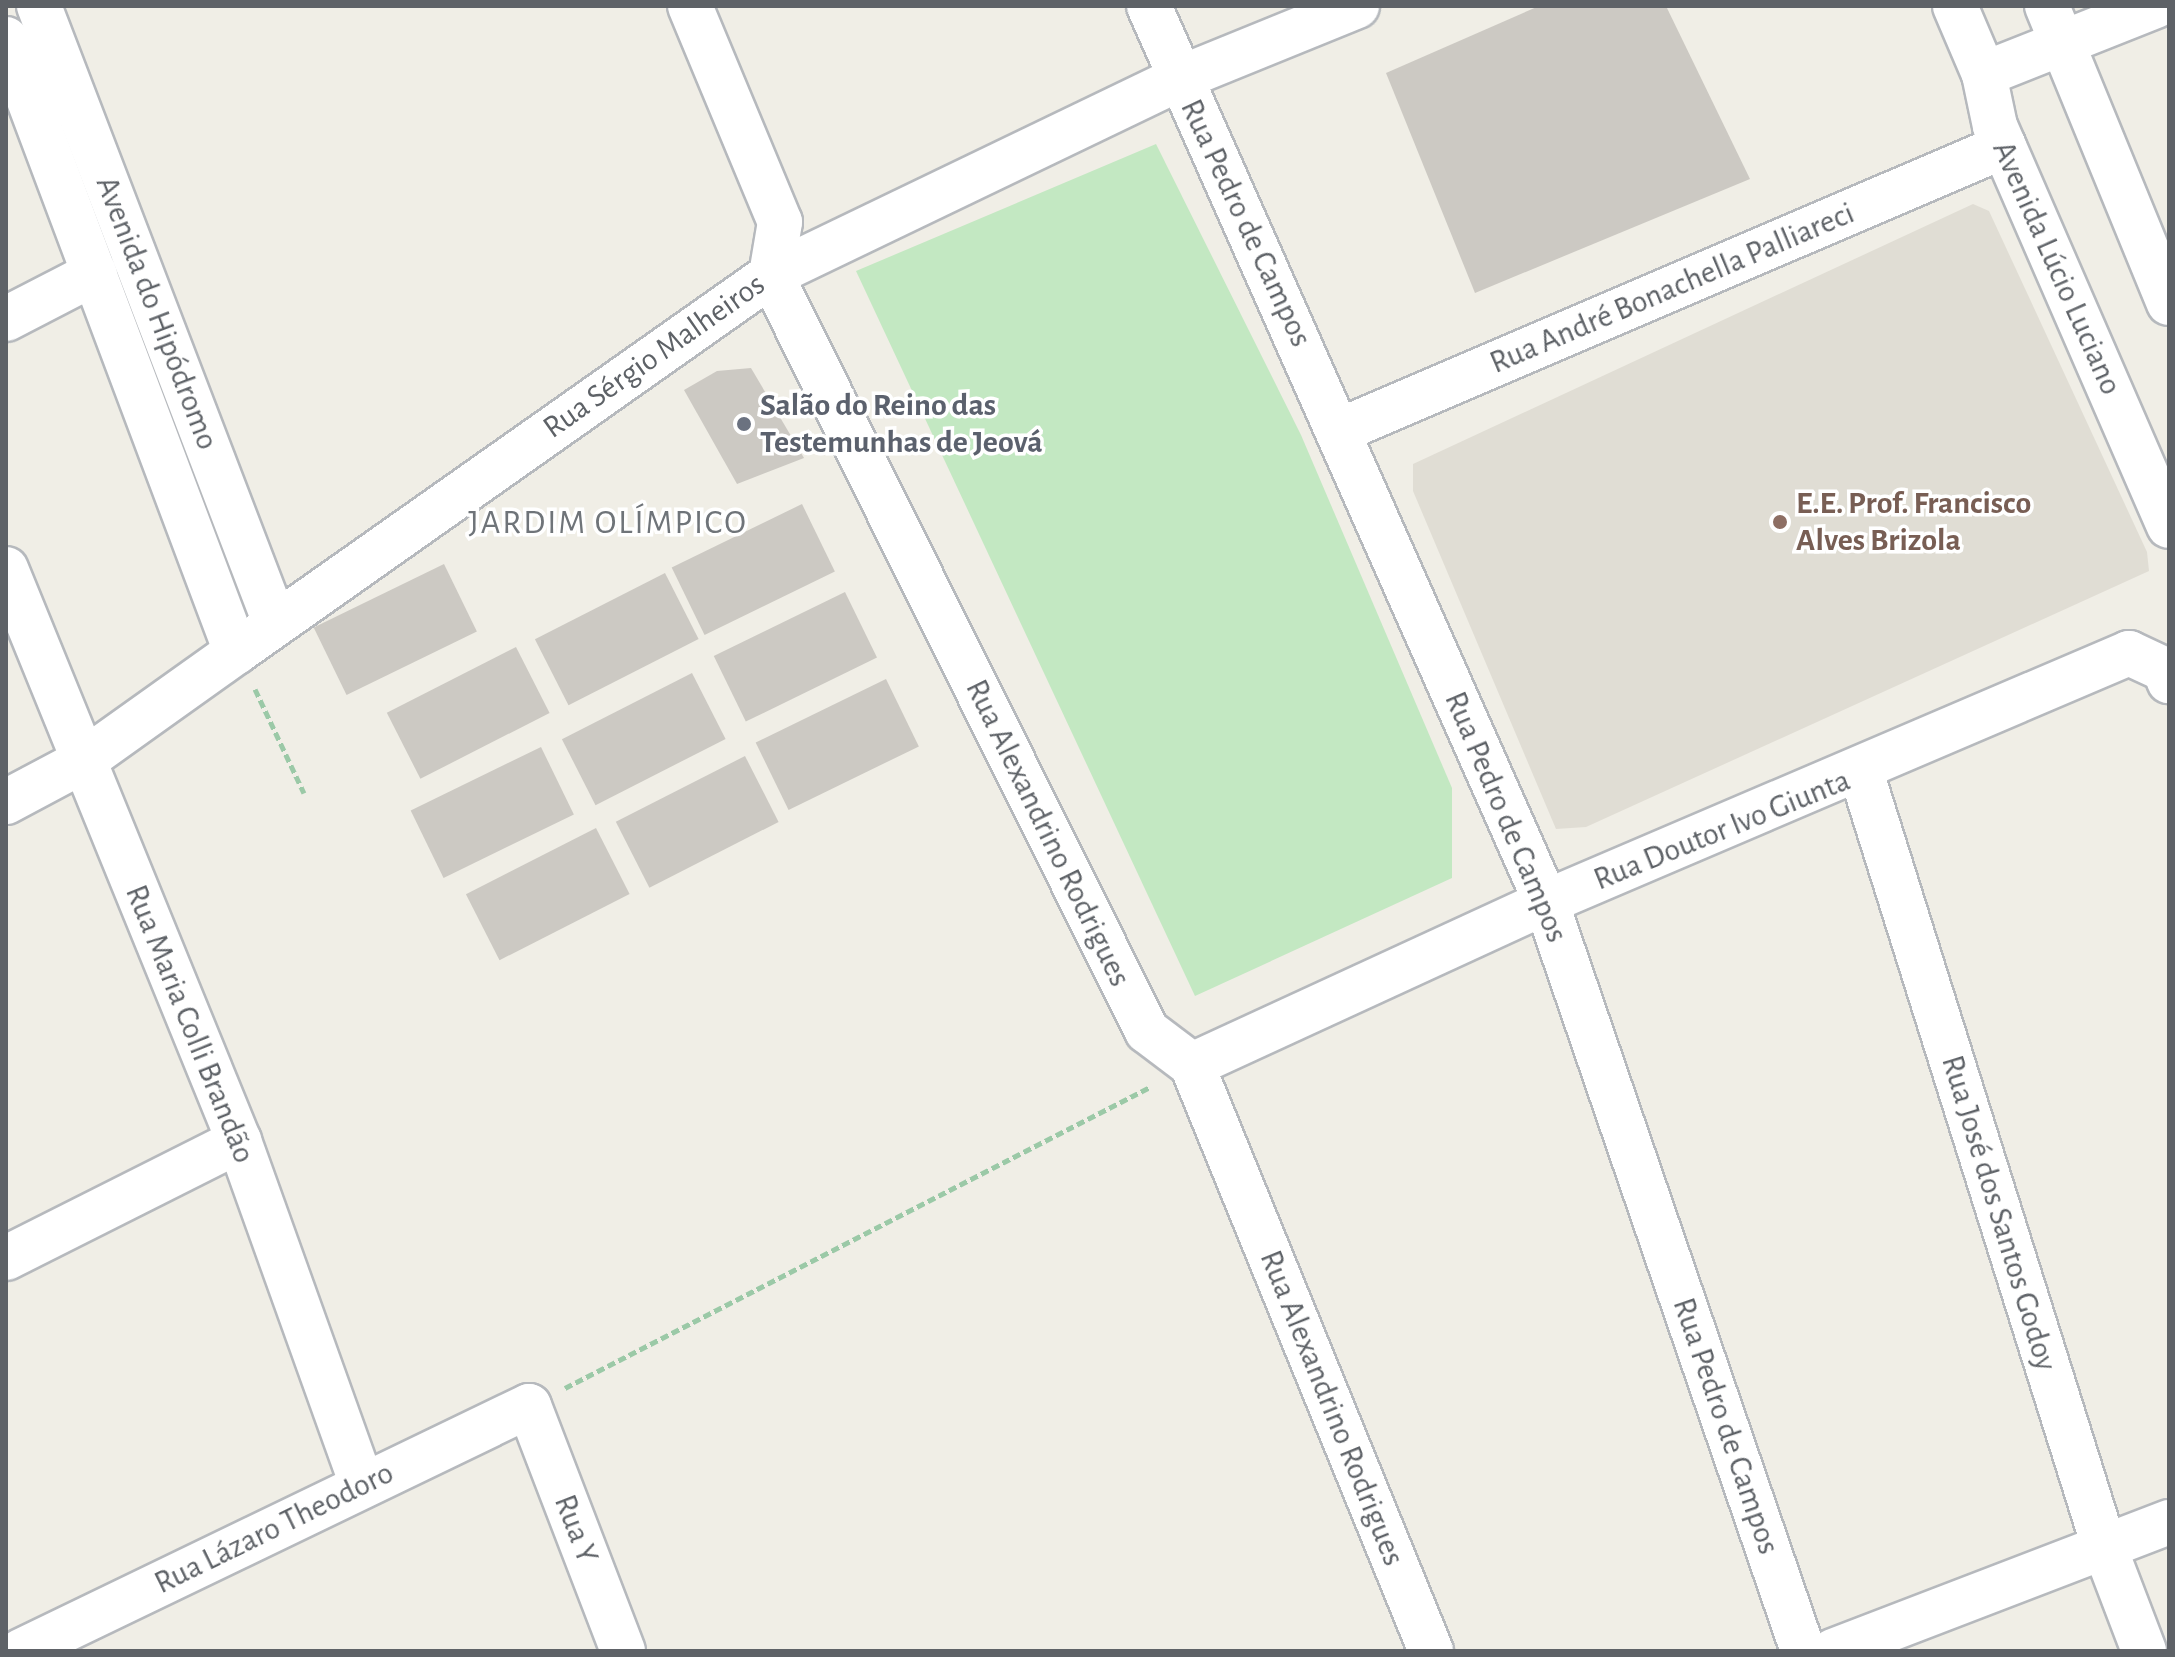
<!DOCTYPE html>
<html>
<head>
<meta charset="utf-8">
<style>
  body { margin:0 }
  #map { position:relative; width:2175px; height:1657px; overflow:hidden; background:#f0eee6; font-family:"Alegreya Sans",sans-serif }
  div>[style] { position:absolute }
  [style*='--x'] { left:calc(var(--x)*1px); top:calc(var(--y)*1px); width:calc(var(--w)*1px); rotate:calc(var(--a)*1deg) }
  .education>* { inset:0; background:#e0ddd4 }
  .green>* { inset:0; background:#c3e8c2 }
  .building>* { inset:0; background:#ccc9c3; transform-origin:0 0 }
  .path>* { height:5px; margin-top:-2.5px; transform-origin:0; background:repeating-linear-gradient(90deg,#9bc9a7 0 8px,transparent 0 12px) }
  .roads { filter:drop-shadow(2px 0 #b6b9bd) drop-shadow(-2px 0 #b6b9bd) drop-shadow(0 2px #b6b9bd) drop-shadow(0 -2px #b6b9bd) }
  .street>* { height:44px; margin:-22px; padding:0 22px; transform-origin:22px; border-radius:22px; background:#fff }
  .secondary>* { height:44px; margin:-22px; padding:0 22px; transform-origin:22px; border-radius:22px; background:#fff }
  .dots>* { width:22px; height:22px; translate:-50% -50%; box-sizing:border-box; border:4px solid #fff; border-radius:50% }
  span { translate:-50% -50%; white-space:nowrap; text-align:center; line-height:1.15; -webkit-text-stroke:7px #fff; paint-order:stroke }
  .street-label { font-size:32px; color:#5e6267 }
  .worship-label { font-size:32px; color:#5b616d; font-weight:700 }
  .left { translate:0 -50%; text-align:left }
  .education-label { font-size:32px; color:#785e54; font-weight:700 }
  .neighbourhood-label { font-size:34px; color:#6f7479; letter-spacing:2px }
  .frame { position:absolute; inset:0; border:8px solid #5e6267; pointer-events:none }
</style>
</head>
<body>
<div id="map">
  <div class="education">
    <i style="clip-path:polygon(1973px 204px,1989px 211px,2147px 552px,2149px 571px,1586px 827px,1556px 829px,1413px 491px,1413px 464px)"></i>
  </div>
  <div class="green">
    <i style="clip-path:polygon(1156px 144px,1301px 435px,1452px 788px,1452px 878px,1195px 996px,856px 271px)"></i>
  </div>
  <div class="building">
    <i style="clip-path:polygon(1539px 6px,1666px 6px,1750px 179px,1475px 293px,1386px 73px)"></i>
    <i style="clip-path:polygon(751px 368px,804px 458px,737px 484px,684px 390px,717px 371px)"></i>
    <i style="left:802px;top:504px;width:75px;height:145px;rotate:64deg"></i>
    <i style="left:444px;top:564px;width:75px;height:145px;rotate:64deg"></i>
    <i style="left:665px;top:573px;width:74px;height:146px;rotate:63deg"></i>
    <i style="left:845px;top:592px;width:73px;height:146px;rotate:64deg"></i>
    <i style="left:516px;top:647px;width:74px;height:145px;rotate:63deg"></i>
    <i style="left:692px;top:673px;width:74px;height:146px;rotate:63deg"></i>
    <i style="left:886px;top:679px;width:75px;height:145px;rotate:64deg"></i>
    <i style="left:541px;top:747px;width:75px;height:145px;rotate:64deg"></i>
    <i style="left:745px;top:756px;width:74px;height:145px;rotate:63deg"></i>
    <i style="left:596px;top:828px;width:74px;height:146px;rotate:63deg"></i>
  </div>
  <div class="path">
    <i style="--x:255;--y:689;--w:115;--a:64.8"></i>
    <i style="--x:565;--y:1388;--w:658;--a:-27.23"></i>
  </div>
  <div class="roads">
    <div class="street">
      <i style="--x:690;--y:6;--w:234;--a:67.4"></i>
      <i style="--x:780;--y:222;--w:54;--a:99.6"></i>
      <i style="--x:771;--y:275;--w:844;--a:63.56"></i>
      <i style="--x:1147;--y:1031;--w:56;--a:37.1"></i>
      <i style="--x:1192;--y:1065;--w:633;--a:67.81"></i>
      <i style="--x:1149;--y:6;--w:980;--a:66.1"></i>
      <i style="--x:1546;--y:902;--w:792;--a:71.06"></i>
      <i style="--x:1984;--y:74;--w:185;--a:-21.6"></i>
      <i style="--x:6;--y:319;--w:100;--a:-27.3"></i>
      <i style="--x:1341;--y:430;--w:721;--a:-23.19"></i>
      <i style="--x:6;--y:569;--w:618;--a:67.84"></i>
      <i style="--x:239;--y:1141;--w:364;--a:70.3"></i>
      <i style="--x:1861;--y:772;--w:811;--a:72.57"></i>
      <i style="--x:2104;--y:1546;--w:112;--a:69.1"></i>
      <i style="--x:6;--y:802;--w:87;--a:-28"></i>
      <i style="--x:83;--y:761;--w:188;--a:-35.5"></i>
      <i style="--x:1192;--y:1065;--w:390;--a:-24.7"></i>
      <i style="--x:1546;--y:902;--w:634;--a:-23.13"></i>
      <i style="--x:2129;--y:653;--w:40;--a:25"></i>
      <i style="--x:2165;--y:670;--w:12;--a:70"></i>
      <i style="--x:6;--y:1258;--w:261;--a:-26.7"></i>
      <i style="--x:21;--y:1651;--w:564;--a:-25.75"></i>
      <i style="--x:529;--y:1406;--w:262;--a:69"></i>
    </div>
    <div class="secondary">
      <i style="--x:39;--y:6;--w:657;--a:69.06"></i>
      <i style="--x:1955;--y:6;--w:74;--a:66.9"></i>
      <i style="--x:1984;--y:74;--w:53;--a:78.1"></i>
      <i style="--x:1995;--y:126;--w:436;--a:66.5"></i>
      <i style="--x:2047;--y:6;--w:321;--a:67.7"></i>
      <i style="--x:6;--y:39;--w:655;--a:69.43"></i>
      <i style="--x:236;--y:652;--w:654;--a:-35.17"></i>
      <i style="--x:771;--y:275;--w:454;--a:-25.7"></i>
      <i style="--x:1180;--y:78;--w:191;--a:-22.1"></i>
      <i style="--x:1833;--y:1651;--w:360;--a:-21"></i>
    </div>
  </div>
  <div class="dots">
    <i style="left:744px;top:424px;background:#6b7280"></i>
    <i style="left:1780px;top:522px;background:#8d6e63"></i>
  </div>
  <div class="street-label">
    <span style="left:1246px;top:223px;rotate:65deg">Rua Pedro de Campos</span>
    <span style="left:2057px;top:268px;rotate:66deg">Avenida Lúcio Luciano</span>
    <span style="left:1672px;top:288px;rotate:-23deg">Rua André Bonachella Palliareci</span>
    <span style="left:157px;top:313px;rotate:69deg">Avenida do Hipódromo</span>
    <span style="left:654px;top:356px;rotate:-35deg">Rua Sérgio Malheiros</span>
    <span style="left:1506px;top:817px;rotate:67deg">Rua Pedro de Campos</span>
    <span style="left:1722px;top:830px;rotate:-22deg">Rua Doutor Ivo Giunta</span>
    <span style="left:1048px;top:833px;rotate:64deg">Rua Alexandrino Rodrigues</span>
    <span style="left:190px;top:1024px;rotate:68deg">Rua Maria Colli Brandão</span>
    <span style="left:1999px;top:1213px;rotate:73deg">Rua José dos Santos Godoy</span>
    <span style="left:1332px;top:1408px;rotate:68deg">Rua Alexandrino Rodrigues</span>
    <span style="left:1726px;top:1426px;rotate:71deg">Rua Pedro de Campos</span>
    <span style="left:274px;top:1528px;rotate:-26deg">Rua Lázaro Theodoro</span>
    <span style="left:576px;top:1529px;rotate:69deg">Rua Y</span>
  </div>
  <div class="worship-label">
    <span class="left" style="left:760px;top:424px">Salão do Reino das<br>Testemunhas de Jeová</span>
  </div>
  <div class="education-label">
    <span class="left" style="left:1796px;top:522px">E.E. Prof. Francisco<br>Alves Brizola</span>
  </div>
  <div class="neighbourhood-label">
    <span style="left:608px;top:524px">JARDIM OLÍMPICO</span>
  </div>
  <div class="frame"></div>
</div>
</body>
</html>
